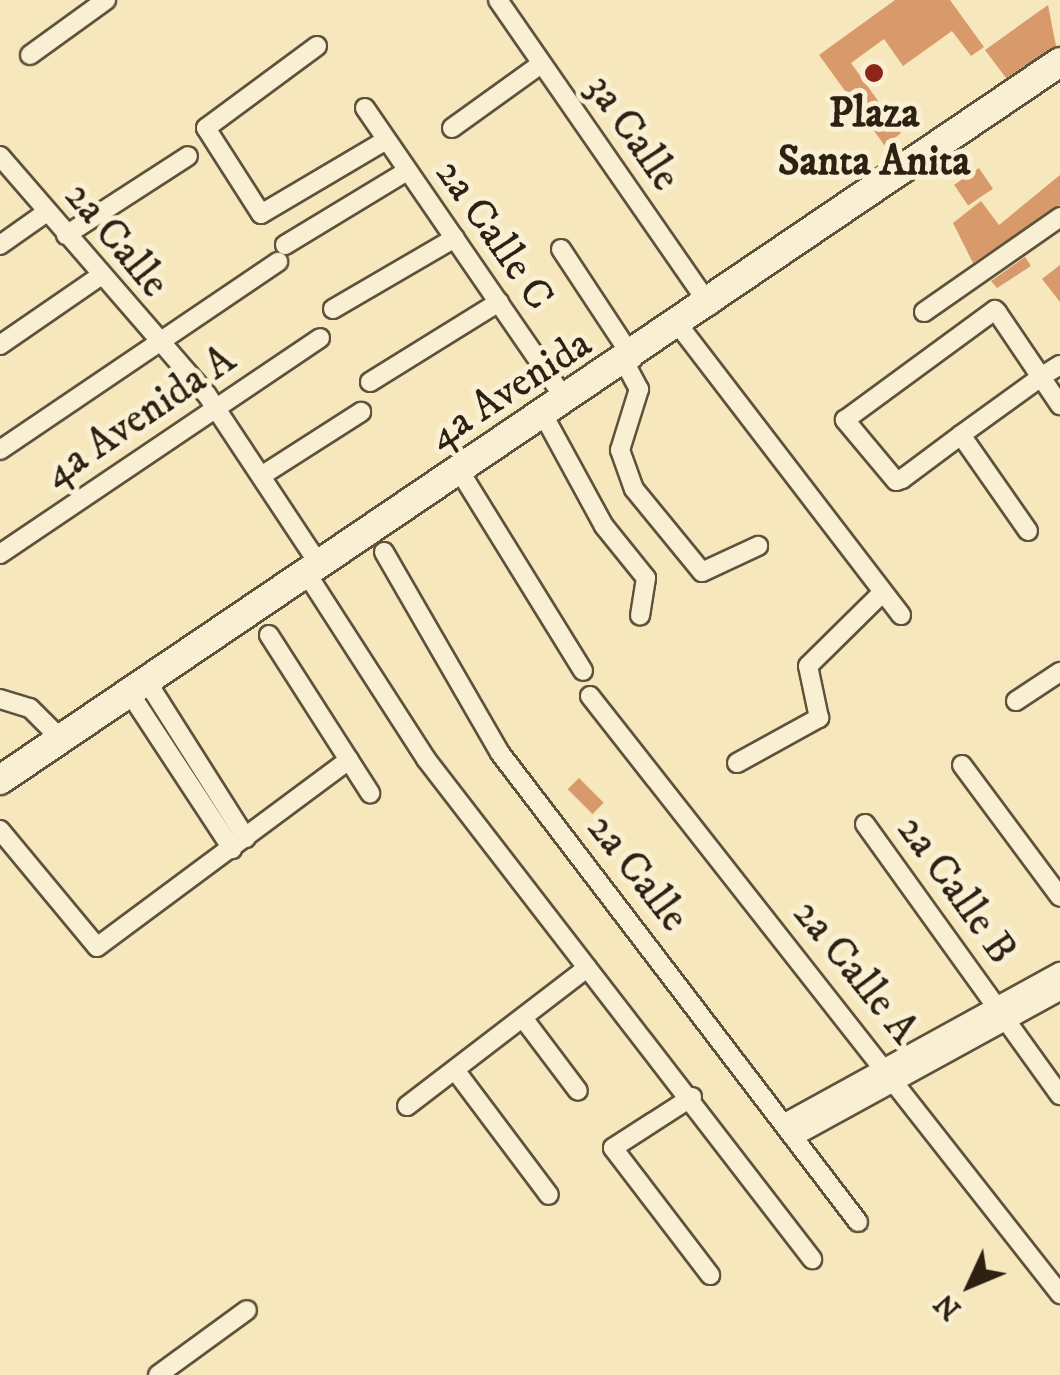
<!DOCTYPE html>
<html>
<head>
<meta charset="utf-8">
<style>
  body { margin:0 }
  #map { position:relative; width:1060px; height:1375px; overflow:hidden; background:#f6e7bc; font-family:"IM FELL DW Pica",serif }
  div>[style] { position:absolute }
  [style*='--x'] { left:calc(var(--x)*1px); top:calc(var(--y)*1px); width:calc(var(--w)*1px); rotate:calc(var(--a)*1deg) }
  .building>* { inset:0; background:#d99a6b; transform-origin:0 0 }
  .roads { filter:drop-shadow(2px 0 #5f523d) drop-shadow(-2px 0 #5f523d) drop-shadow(0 2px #5f523d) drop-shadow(0 -2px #5f523d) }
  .minor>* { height:18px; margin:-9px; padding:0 9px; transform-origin:9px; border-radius:9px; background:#f9efd3 }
  .secondary>* { height:28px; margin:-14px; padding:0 14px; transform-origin:14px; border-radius:14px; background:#f9efd3 }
  .dots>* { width:28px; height:28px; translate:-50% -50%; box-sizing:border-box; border:5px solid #f9efd3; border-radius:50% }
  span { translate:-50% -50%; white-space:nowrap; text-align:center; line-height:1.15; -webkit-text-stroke:10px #f9efd3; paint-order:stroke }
  .poi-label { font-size:42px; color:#2d2113; font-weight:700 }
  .street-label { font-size:42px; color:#2d2113 }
  .north { position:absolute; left:920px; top:1235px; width:100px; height:100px; -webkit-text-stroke:8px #f9efd3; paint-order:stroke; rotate:226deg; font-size:28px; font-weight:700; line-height:40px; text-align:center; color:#2d2113 }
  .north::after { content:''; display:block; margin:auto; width:35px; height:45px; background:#2d2113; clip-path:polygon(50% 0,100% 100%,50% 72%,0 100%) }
</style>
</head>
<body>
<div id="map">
  <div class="building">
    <i style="clip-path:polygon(895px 0,950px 0,984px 47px,971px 56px,952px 31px,903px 66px,884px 39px,851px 63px,901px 133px,885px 146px,819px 55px)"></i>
    <i style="clip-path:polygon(1048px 5px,1056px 46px,1006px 78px,985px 50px)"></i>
    <i style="left:979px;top:168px;width:25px;height:30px;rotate:56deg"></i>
    <i style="clip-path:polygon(1060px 175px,1060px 205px,973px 263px,953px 223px,981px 201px,999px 225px)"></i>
    <i style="clip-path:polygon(1025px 257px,1031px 266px,997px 288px,991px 281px)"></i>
    <i style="clip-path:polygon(1060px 265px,1060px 302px,1042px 279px)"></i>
    <i style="left:579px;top:778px;width:35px;height:16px;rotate:45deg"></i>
  </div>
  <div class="roads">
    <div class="minor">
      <i style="--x:498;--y:0;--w:372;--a:55.3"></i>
      <i style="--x:317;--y:46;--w:138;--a:143.5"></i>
      <i style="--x:206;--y:128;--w:102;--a:57.4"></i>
      <i style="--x:261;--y:214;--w:145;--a:-30.6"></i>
      <i style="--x:30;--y:55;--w:94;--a:-35.9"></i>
      <i style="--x:365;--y:108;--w:355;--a:55.5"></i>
      <i style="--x:452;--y:128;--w:110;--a:-35.7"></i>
      <i style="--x:0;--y:156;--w:316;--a:49.1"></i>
      <i style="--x:207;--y:395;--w:201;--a:56.5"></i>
      <i style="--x:66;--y:235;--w:145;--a:-32.9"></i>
      <i style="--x:0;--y:245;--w:57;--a:-35.1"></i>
      <i style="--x:285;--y:245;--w:143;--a:-31.2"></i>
      <i style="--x:561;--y:249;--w:131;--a:56.6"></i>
      <i style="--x:333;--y:309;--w:141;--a:-30.2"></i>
      <i style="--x:924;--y:312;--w:166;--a:-34.9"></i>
      <i style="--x:680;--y:327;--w:363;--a:52.5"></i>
      <i style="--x:0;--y:345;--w:121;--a:-34.6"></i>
      <i style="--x:625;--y:363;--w:30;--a:62"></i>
      <i style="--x:639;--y:389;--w:64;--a:107.3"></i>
      <i style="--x:620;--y:450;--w:41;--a:70.3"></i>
      <i style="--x:634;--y:489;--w:107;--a:50.7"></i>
      <i style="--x:702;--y:572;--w:62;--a:-24.9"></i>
      <i style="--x:1060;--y:365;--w:22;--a:148"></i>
      <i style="--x:1041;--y:377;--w:99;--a:144.1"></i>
      <i style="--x:961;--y:435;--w:74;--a:143.3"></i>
      <i style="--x:902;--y:479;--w:6;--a:162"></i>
      <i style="--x:896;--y:481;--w:80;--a:-129.9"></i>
      <i style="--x:845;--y:420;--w:186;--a:-36.3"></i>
      <i style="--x:995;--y:310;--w:3;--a:45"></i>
      <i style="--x:997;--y:312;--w:78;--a:55.9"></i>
      <i style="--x:1041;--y:377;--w:34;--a:56"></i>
      <i style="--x:370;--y:382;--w:152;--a:-31.8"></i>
      <i style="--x:544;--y:416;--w:125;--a:61.4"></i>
      <i style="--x:604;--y:526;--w:67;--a:51.1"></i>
      <i style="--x:646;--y:578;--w:38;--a:99"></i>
      <i style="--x:961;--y:435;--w:117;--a:55.1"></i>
      <i style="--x:0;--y:450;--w:336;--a:-34.1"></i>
      <i style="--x:459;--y:470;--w:236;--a:58.3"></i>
      <i style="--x:261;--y:476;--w:119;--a:-32.6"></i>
      <i style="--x:384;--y:552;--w:232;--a:60"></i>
      <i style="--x:500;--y:753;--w:590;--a:52.64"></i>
      <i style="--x:0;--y:554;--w:386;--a:-34"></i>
      <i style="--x:305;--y:571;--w:224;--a:57.2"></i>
      <i style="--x:426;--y:759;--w:632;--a:52.33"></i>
      <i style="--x:269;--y:635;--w:188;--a:57.4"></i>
      <i style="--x:146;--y:680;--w:187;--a:57.7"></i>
      <i style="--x:129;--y:692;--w:188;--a:56.7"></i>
      <i style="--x:590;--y:696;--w:761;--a:51.83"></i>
      <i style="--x:0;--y:699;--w:31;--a:17"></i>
      <i style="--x:30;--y:708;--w:44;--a:45"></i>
      <i style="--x:1016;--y:701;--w:53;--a:-33.4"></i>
      <i style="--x:737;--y:763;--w:94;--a:-28.8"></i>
      <i style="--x:819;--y:718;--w:53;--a:-101.9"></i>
      <i style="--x:808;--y:666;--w:105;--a:-44.6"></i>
      <i style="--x:962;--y:765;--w:164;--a:53.4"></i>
      <i style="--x:865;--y:824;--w:334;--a:54.3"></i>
      <i style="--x:0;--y:830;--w:152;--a:50.3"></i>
      <i style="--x:97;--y:947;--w:314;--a:-36.6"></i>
      <i style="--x:523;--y:1018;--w:91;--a:53"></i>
      <i style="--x:455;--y:1070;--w:156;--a:53.1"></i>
      <i style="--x:692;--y:1097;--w:94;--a:147.2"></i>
      <i style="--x:613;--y:1148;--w:160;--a:52.6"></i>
      <i style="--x:407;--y:1106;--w:227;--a:-37.5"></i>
      <i style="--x:785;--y:1123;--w:314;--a:-28.8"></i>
      <i style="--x:795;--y:1136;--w:302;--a:-28.7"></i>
      <i style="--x:158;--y:1375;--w:110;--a:-36.1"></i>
    </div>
    <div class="secondary">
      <i style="--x:0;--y:780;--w:1280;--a:-34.11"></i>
    </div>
  </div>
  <div class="dots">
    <i style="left:874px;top:73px;background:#8f2418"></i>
  </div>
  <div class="poi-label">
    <span style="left:874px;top:138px">Plaza<br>Santa Anita</span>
  </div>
  <div class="street-label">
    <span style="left:632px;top:133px;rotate:55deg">3a Calle</span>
    <span style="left:494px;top:235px;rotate:55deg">2a Calle C</span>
    <span style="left:116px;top:240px;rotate:50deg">2a Calle</span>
    <span style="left:510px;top:390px;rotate:-33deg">4a Avenida</span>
    <span style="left:140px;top:417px;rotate:-34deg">4a Avenida A</span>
    <span style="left:637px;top:873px;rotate:52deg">2a Calle</span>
    <span style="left:956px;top:890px;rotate:54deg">2a Calle B</span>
    <span style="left:855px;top:972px;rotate:51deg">2a Calle A</span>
  </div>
  <div class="north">N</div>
</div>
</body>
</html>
